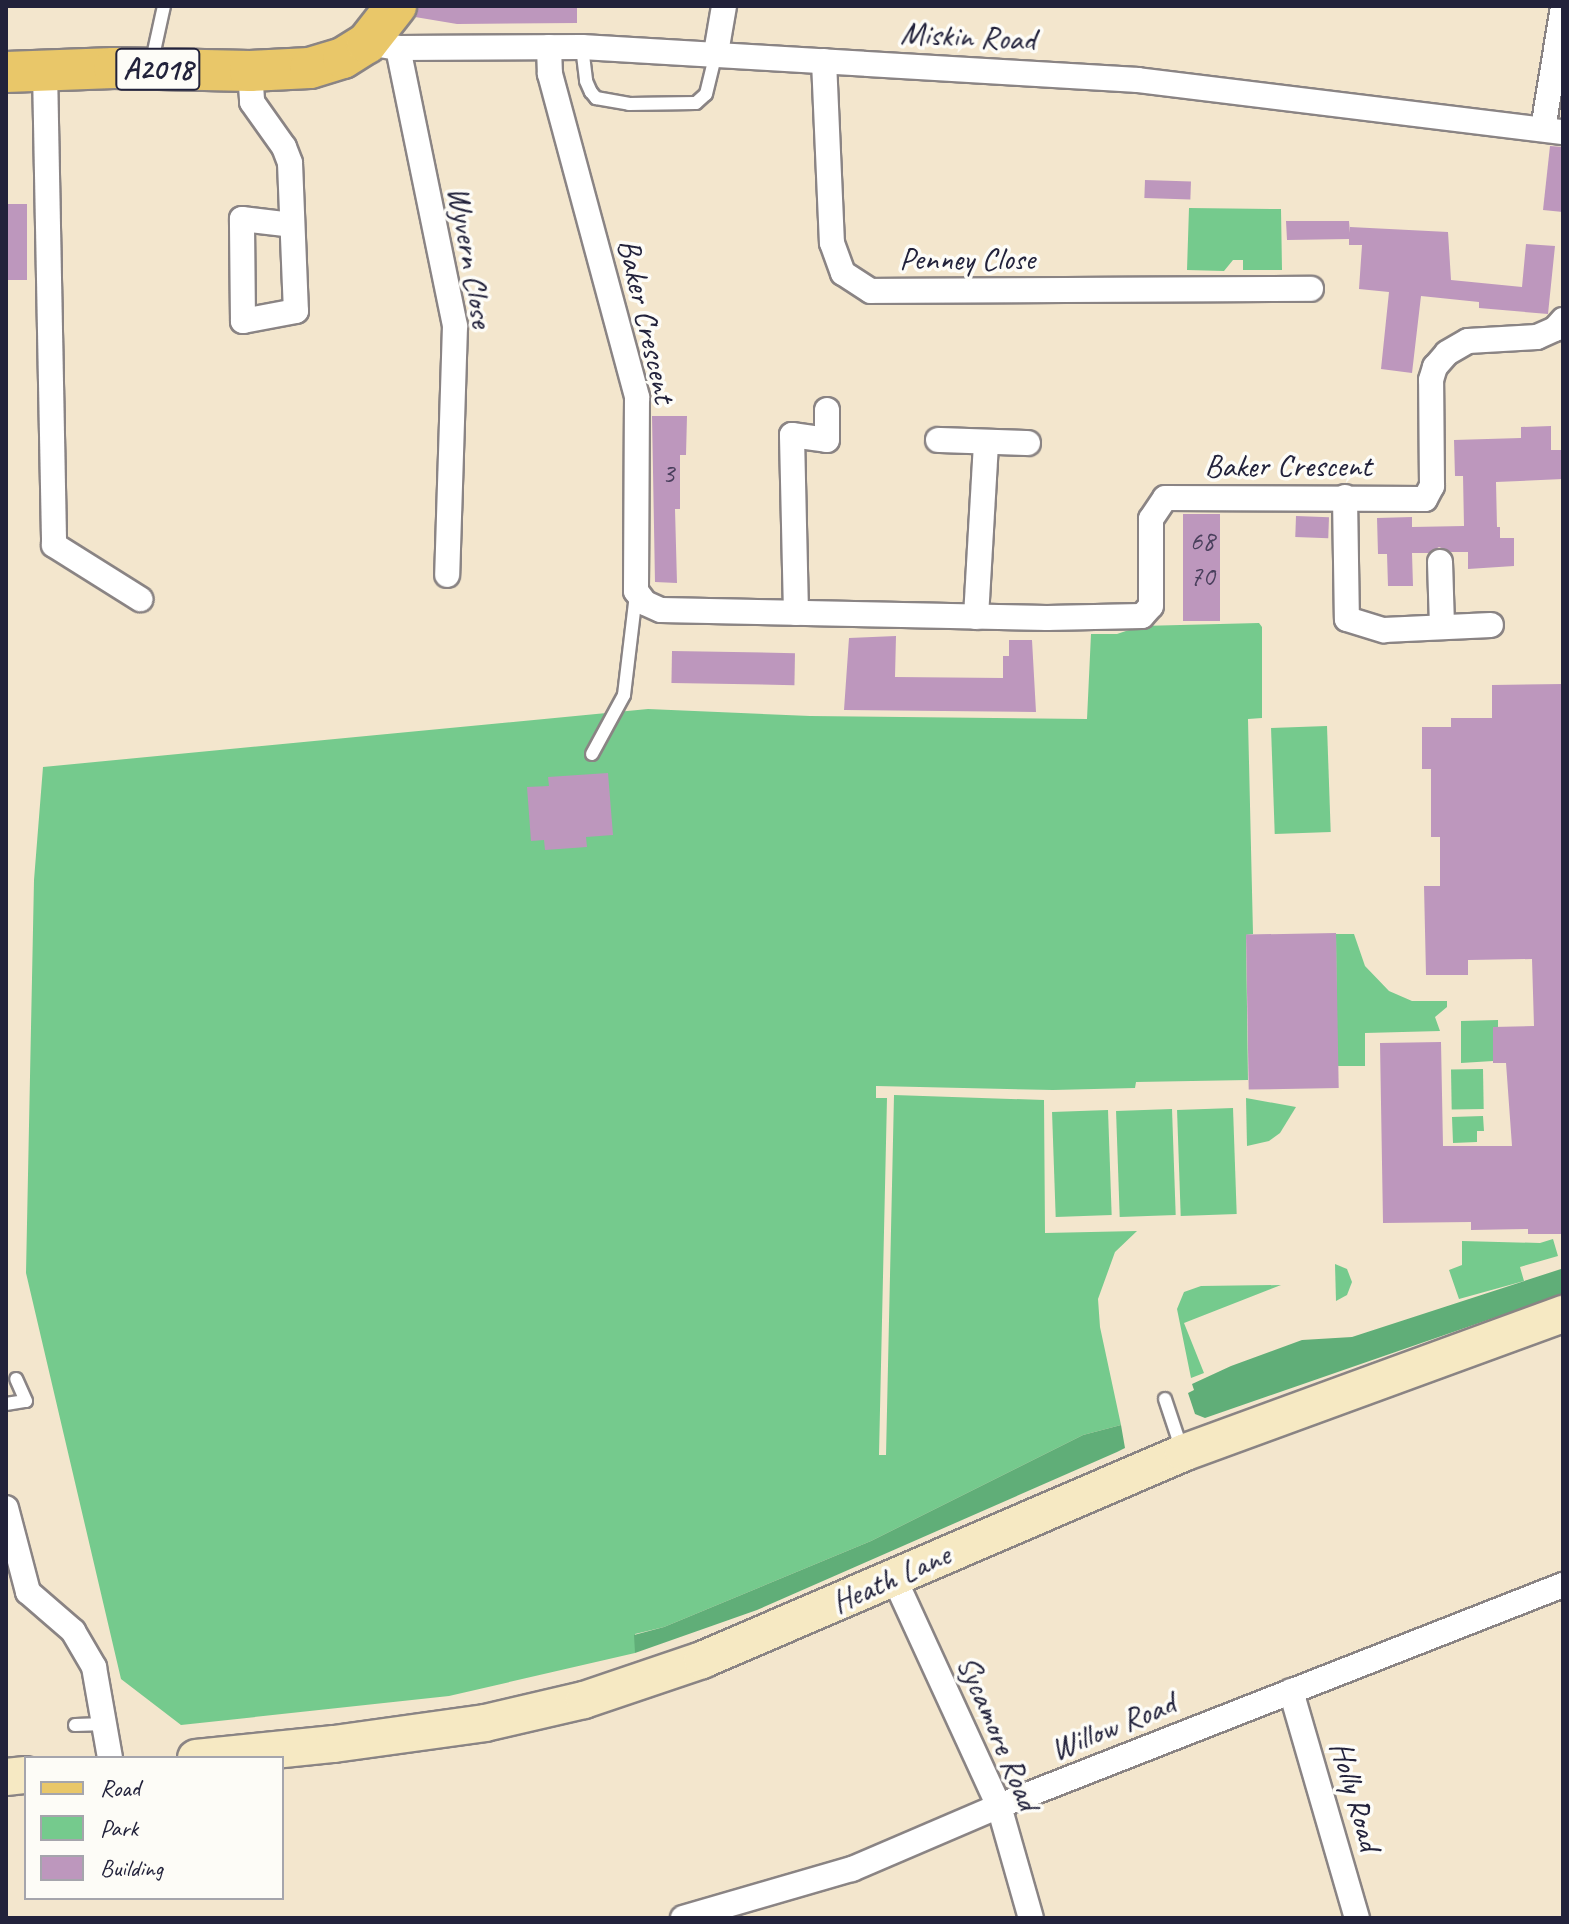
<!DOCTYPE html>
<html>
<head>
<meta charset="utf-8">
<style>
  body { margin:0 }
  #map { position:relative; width:1569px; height:1924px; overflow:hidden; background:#f3e6cd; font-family:Caveat,sans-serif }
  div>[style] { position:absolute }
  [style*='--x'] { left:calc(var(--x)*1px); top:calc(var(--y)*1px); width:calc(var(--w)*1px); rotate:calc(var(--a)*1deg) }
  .green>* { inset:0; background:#75ca8d; transform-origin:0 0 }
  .forest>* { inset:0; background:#60ae78 }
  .building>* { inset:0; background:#bd97bd; transform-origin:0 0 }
  .roads { filter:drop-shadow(2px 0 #8a8484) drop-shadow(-2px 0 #8a8484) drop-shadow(0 2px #8a8484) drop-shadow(0 -2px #8a8484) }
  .lane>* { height:12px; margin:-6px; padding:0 6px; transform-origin:6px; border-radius:6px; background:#fff }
  .street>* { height:24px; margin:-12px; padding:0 12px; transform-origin:12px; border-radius:12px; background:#fff }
  .secondary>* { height:36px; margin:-18px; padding:0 18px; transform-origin:18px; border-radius:18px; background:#f6e9c3 }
  .primary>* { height:40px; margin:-20px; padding:0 20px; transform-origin:20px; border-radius:20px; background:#e9c769 }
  span { translate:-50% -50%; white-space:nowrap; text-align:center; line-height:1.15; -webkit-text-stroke:7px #fdfcf7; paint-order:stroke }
  .number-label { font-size:28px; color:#493f5c }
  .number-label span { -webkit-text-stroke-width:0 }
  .shield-label span { padding:2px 6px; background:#fdfcf7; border:2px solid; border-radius:6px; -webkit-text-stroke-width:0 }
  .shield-label { font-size:30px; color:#22223b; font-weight:700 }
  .street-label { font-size:32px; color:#22223b }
  .frame { position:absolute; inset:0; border:8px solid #22223b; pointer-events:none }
  .legend { position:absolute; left:24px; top:1756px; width:260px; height:144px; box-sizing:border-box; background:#fdfcf7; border:2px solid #a5a5ac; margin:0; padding:10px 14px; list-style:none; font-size:24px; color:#22223b }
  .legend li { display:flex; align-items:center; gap:16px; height:40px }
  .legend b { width:40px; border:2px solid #a5a5ac }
</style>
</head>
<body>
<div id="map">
  <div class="green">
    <i style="clip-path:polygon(1189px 208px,1281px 209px,1282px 270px,1243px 270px,1243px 260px,1233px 260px,1224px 271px,1187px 270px)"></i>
    <i style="clip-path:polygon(1259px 623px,1262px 627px,1262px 718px,1248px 719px,1253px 934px,1246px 935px,1248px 1080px,1136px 1082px,1135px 1088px,1053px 1090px,876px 1086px,876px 1098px,887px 1098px,879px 1455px,886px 1455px,894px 1095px,1044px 1100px,1045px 1233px,1137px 1231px,1115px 1252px,1098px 1299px,1100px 1327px,1121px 1425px,1083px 1435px,871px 1541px,664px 1627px,635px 1634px,635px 1653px,449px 1696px,181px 1725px,121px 1679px,26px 1273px,34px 880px,43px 767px,648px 709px,810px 716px,1087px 719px,1091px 634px,1117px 634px,1141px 626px)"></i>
    <i style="left:1327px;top:726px;width:106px;height:56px;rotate:88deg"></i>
    <i style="clip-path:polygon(1336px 934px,1354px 934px,1365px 966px,1389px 991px,1412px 1001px,1447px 1001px,1447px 1007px,1435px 1017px,1440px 1031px,1365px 1033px,1365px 1066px,1337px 1066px)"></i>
    <i style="clip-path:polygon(1498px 1020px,1498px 1027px,1493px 1028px,1493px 1061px,1461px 1063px,1461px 1021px)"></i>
    <i style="left:1483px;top:1069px;width:40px;height:32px;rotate:89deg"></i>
    <i style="clip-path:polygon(1246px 1098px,1296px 1107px,1280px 1133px,1269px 1141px,1247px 1146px)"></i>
    <i style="left:1233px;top:1108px;width:106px;height:56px;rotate:88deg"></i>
    <i style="left:1172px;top:1109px;width:106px;height:56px;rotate:88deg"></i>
    <i style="left:1108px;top:1110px;width:105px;height:56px;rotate:88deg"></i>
    <i style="clip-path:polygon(1483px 1116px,1484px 1131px,1477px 1131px,1477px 1142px,1453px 1143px,1452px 1117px)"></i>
    <i style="clip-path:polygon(1553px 1239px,1558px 1256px,1520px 1267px,1524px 1281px,1459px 1299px,1449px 1270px,1462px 1265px,1462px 1241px,1540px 1243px)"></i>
    <i style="clip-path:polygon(1335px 1264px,1347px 1269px,1352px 1282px,1347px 1295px,1336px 1301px)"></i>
    <i style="clip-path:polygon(1281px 1285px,1184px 1323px,1204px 1373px,1191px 1378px,1177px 1309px,1184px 1292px,1201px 1286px)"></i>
  </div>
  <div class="forest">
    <i style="clip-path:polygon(1563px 1263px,1563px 1294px,1205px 1418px,1195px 1414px,1188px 1393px,1194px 1390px,1192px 1384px,1231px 1366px,1302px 1340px,1352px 1337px,1561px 1269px)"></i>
    <i style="clip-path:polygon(1121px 1425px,1125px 1448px,1117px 1452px,757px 1610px,635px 1653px,634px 1635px,664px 1627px,871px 1541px,1083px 1435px)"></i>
  </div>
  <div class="building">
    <i style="clip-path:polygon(418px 6px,577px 6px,577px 23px,457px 24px,415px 17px)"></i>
    <i style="clip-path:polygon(1550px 146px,1563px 147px,1563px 212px,1543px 210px)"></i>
    <i style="left:1145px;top:180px;width:46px;height:18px;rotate:2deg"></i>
    <i style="left:6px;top:204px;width:21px;height:76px"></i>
    <i style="clip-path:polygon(1286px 221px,1349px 221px,1350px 233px,1350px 227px,1448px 232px,1451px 280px,1522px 287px,1526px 244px,1555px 246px,1548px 314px,1479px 308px,1479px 302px,1421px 296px,1412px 373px,1381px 369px,1389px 292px,1359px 289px,1362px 245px,1349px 245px,1349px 239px,1287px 240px)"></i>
    <i style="clip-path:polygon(652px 416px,687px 416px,686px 455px,680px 455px,680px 509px,675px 509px,677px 583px,655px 582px)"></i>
    <i style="clip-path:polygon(1551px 426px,1551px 450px,1563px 450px,1563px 479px,1496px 482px,1497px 527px,1500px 527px,1500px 538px,1514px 538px,1514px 566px,1468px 569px,1468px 552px,1451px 552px,1439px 547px,1429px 553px,1412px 553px,1413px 586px,1388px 586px,1387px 554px,1378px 554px,1377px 518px,1412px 517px,1412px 527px,1464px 526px,1463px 476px,1455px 476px,1454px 440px,1521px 438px,1521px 427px)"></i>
    <i style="left:1183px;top:514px;width:37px;height:107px"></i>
    <i style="left:1296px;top:516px;width:33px;height:21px;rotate:2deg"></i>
    <i style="clip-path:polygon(896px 636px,895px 677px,1003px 678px,1003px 656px,1009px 656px,1009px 640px,1032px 640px,1036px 712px,844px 710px,849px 638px)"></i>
    <i style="left:672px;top:651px;width:123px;height:32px;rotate:1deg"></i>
    <i style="clip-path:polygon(1563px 684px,1563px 1234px,1528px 1234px,1528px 1229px,1471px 1230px,1471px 1222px,1383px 1223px,1380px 1043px,1441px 1042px,1443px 1146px,1512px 1146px,1506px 1063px,1493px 1063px,1493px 1027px,1534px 1026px,1532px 959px,1468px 960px,1468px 975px,1426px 975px,1424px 886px,1440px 886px,1440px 837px,1431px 837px,1431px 769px,1422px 769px,1422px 727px,1451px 727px,1451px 718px,1492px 718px,1492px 685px)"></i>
    <i style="clip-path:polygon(608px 773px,613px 835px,586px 837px,587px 847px,545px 850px,544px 840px,531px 841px,527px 787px,549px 786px,548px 777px)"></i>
    <i style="left:1336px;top:933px;width:155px;height:90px;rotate:89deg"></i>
  </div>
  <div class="roads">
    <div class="lane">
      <i style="--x:582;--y:47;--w:34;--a:83"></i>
      <i style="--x:586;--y:81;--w:12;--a:66"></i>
      <i style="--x:591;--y:92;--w:8;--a:50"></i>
      <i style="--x:596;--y:98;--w:34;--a:10"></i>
      <i style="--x:629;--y:104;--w:67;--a:-0.9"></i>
      <i style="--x:696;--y:103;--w:13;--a:-42"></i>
      <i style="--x:706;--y:94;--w:42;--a:-76.3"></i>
      <i style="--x:151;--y:65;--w:60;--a:-77.6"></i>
      <i style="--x:592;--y:754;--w:67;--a:-61.5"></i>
      <i style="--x:624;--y:695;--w:102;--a:-83.2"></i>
      <i style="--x:1165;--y:1399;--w:54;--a:71.6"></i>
      <i style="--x:6;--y:1404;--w:20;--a:-9"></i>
      <i style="--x:26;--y:1401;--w:24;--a:-114"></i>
      <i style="--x:75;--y:1725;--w:30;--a:-2"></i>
    </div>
    <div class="street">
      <i style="--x:367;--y:43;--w:31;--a:9"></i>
      <i style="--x:398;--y:48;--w:184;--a:-0.3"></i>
      <i style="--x:582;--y:47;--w:557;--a:3.4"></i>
      <i style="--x:1138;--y:80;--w:428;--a:7"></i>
      <i style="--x:549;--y:47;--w:27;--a:88"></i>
      <i style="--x:550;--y:74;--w:335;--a:74.9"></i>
      <i style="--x:637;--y:397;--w:194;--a:90.3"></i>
      <i style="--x:636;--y:591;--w:15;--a:53"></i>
      <i style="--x:645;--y:603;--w:17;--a:24"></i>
      <i style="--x:661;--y:610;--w:386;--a:1.2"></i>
      <i style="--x:1047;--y:618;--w:95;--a:-1.2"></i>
      <i style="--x:1142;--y:616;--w:13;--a:-48"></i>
      <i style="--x:1151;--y:606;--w:87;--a:-90"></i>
      <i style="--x:1151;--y:519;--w:25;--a:-56"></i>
      <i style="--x:1165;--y:498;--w:260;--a:0.2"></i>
      <i style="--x:1425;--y:499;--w:15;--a:-62"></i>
      <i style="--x:1432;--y:486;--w:106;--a:-90.5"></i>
      <i style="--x:1431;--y:380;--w:14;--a:-73"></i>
      <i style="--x:1435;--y:367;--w:18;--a:-49"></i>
      <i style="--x:1447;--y:353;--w:24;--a:-30"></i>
      <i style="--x:1468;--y:341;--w:69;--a:-3.3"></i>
      <i style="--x:1537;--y:337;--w:20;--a:-24"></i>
      <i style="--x:1555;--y:329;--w:12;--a:-48"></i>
      <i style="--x:398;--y:48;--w:284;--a:78.4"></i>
      <i style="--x:455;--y:326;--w:249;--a:91.8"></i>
      <i style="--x:716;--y:53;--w:48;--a:-80.3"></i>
      <i style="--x:824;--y:61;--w:182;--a:87.5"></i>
      <i style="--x:832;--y:243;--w:32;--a:70"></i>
      <i style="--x:843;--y:273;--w:33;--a:33"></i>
      <i style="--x:871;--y:291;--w:440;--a:-0.3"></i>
      <i style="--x:45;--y:70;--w:475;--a:88.9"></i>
      <i style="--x:54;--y:545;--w:102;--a:32.1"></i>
      <i style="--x:250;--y:71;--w:31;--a:86"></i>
      <i style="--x:252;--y:102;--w:55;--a:54.6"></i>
      <i style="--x:284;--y:147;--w:17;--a:69"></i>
      <i style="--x:290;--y:163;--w:148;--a:87.7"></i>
      <i style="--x:296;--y:311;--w:54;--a:169.3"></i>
      <i style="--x:243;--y:321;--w:102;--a:-90.6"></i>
      <i style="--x:242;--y:219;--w:50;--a:6.8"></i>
      <i style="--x:1543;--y:129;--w:124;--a:-80.7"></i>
      <i style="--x:938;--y:440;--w:90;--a:1.9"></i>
      <i style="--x:1345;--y:497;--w:122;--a:89.1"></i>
      <i style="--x:1347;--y:619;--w:39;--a:17"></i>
      <i style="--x:1384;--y:630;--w:107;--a:-2.7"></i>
      <i style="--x:1440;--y:562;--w:65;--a:88.2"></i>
      <i style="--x:796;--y:613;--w:178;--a:-91.3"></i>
      <i style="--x:792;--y:435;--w:35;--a:8"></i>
      <i style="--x:827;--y:440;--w:30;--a:-90"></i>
      <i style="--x:976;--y:617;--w:174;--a:-86.7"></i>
      <i style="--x:6;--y:1508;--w:87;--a:75.3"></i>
      <i style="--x:28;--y:1592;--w:60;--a:40.9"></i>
      <i style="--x:73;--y:1631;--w:42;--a:59.7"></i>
      <i style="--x:94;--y:1667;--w:92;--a:80"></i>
      <i style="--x:894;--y:1578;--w:251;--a:65.3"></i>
      <i style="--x:999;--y:1806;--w:116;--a:74.1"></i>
      <i style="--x:1291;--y:1691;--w:236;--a:73.8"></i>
      <i style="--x:683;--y:1918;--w:176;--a:-16.2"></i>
      <i style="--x:852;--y:1869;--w:160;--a:-23.2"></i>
      <i style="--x:999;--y:1806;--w:606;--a:-21.4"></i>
    </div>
    <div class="secondary">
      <i style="--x:196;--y:1758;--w:139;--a:-5.8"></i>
      <i style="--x:334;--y:1744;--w:152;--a:-7.9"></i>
      <i style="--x:485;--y:1723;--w:102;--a:-13.1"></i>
      <i style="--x:584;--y:1700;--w:125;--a:-18.7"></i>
      <i style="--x:702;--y:1660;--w:524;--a:-23.28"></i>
      <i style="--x:1183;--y:1453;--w:405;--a:-20.1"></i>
      <i style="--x:6;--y:1777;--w:20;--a:-6"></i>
    </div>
    <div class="primary">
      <i style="--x:6;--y:72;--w:108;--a:-2.1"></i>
      <i style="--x:114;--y:68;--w:136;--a:1.3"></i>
      <i style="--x:250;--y:71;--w:60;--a:-2.9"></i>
      <i style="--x:310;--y:68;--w:34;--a:-17"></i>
      <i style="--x:343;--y:58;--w:28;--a:-32"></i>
      <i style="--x:367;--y:43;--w:47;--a:-51.9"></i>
    </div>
  </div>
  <div class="number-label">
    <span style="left:668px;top:473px">3</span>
    <span style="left:1202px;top:541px">68</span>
    <span style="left:1202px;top:576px">70</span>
  </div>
  <div class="shield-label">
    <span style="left:158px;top:69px">A2018</span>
  </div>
  <div class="street-label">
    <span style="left:968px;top:37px;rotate:3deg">Miskin Road</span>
    <span style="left:470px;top:257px;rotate:80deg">Wyvern Close</span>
    <span style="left:967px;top:259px">Penney Close</span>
    <span style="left:646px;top:321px;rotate:77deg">Baker Crescent</span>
    <span style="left:1288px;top:466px">Baker Crescent</span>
    <span style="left:891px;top:1579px;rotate:-24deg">Heath Lane</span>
    <span style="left:1113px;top:1727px;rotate:-22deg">Willow Road</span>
    <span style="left:998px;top:1733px;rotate:67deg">Sycamore Road</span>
    <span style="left:1355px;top:1796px;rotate:74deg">Holly Road</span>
  </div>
  <div class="frame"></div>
  <ul class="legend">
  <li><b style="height:10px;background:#e9c769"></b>Road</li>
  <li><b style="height:22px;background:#75ca8d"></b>Park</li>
  <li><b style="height:22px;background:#bd97bd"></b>Building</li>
  </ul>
</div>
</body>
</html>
